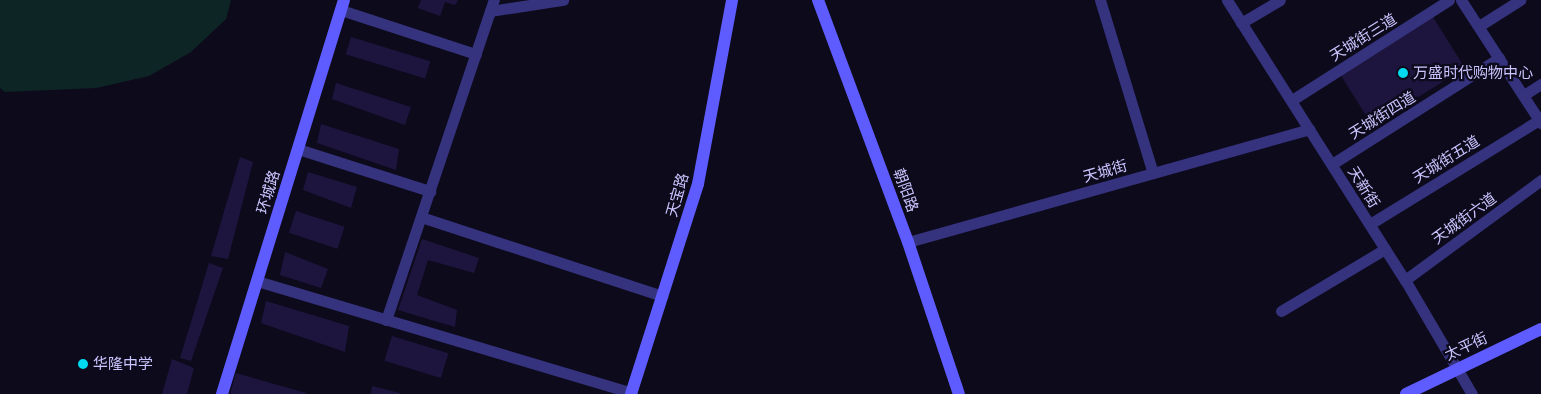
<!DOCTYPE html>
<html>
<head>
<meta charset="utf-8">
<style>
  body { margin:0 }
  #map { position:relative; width:1541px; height:394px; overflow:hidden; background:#0d0a1c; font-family:"IBM Plex Sans","Noto Sans SC",sans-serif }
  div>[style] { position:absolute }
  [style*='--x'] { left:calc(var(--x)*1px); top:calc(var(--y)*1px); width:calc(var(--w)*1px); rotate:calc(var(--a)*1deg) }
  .green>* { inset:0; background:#0d2625 }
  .building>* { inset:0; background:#1d153e; transform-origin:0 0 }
  .street>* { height:11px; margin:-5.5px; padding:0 5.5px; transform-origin:5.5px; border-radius:5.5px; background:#35327e }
  .secondary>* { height:12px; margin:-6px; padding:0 6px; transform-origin:6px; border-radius:6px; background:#5f5cff }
  .dots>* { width:14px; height:14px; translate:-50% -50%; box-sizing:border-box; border:2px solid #0d0a1c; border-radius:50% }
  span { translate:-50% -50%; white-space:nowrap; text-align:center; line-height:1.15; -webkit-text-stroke:4.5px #0d0a1c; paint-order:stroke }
  .street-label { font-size:15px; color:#cbc5ff }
  .poi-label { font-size:15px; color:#cbc5ff }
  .left { translate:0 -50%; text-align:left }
</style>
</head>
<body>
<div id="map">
  <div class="green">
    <i style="clip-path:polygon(0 0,231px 0,226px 19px,191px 52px,149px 76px,96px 88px,5px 92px,0 88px)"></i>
  </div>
  <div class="building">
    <i style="clip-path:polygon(421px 0,458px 0,455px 5px,445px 2px,440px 16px,418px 8px)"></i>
    <i style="left:1433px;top:17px;width:60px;height:109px;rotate:58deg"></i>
    <i style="left:351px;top:37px;width:83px;height:18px;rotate:17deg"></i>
    <i style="clip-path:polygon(336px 83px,411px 107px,405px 125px,332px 99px)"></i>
    <i style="clip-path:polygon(321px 124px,399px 149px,396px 170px,317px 143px)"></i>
    <i style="clip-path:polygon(240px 157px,253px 162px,228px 259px,211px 256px)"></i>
    <i style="clip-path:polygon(308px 172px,357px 187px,351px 208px,303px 190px)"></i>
    <i style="left:296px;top:211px;width:51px;height:23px;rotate:18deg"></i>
    <i style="clip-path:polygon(422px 239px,479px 258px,474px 273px,428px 260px,417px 295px,457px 310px,455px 327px,398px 310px)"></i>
    <i style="clip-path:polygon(285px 252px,328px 269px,321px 288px,280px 275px)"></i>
    <i style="clip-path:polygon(209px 263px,223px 268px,191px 361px,180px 358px)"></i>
    <i style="clip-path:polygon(266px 301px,349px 326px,345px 352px,261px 323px)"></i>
    <i style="left:392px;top:336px;width:59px;height:26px;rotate:17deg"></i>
    <i style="clip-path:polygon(172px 359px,194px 368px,187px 394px,162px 394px)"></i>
    <i style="clip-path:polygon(236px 373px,306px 393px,306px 394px,230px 394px)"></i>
    <i style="clip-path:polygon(372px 386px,400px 393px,400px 394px,371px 394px)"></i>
  </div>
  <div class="street">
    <i style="--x:1100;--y:0;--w:181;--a:73"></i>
    <i style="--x:1227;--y:0;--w:332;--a:57.6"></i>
    <i style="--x:1405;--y:280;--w:132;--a:59.6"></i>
    <i style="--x:1461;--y:0;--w:147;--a:57"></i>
    <i style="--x:341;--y:10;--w:142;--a:18.1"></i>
    <i style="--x:490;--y:11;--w:74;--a:-8.6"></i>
    <i style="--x:1241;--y:23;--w:45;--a:-30.5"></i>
    <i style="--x:1479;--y:26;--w:49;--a:-32.4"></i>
    <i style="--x:1524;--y:95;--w:20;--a:-33"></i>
    <i style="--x:1292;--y:100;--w:186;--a:-32.5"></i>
    <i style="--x:298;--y:149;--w:139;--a:17.7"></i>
    <i style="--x:1332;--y:164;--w:198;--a:-32.4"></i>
    <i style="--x:421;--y:217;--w:254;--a:18.1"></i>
    <i style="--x:1370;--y:224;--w:198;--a:-31.6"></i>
    <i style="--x:908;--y:242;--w:417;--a:-15.7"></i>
    <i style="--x:1405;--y:280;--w:169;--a:-36.3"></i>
    <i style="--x:257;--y:281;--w:391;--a:16.6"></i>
    <i style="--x:1281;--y:311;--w:121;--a:-30.8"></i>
    <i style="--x:386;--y:320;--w:338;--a:-71.4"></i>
  </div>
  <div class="secondary">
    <i style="--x:818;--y:0;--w:258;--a:69.6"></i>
    <i style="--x:908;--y:242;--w:160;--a:71.5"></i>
    <i style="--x:222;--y:394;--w:412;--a:-72.8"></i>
    <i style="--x:631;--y:394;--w:220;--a:-72.3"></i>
    <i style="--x:698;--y:184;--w:187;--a:-79.5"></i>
    <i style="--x:1406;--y:394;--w:150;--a:-25.7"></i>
  </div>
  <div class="dots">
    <i style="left:1403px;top:73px;background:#00daf0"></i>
    <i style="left:83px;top:364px;background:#00daf0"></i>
  </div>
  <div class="street-label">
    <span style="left:1363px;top:37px;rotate:-32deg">天城街三道</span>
    <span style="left:1382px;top:115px;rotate:-32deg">天城街四道</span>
    <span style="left:1446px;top:159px;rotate:-32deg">天城街五道</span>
    <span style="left:1105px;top:171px;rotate:-16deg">天城街</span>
    <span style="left:1364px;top:187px;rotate:58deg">天新街</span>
    <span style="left:906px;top:190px;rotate:70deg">朝阳路</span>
    <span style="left:268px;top:192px;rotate:-73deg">环城路</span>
    <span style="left:677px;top:195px;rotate:-74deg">天宝路</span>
    <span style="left:1464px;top:218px;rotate:-36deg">天城街六道</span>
    <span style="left:1466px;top:346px;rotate:-25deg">太平街</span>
  </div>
  <div class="poi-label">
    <span class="left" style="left:1413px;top:73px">万盛时代购物中心</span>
    <span class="left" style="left:93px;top:364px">华隆中学</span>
  </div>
</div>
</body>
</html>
